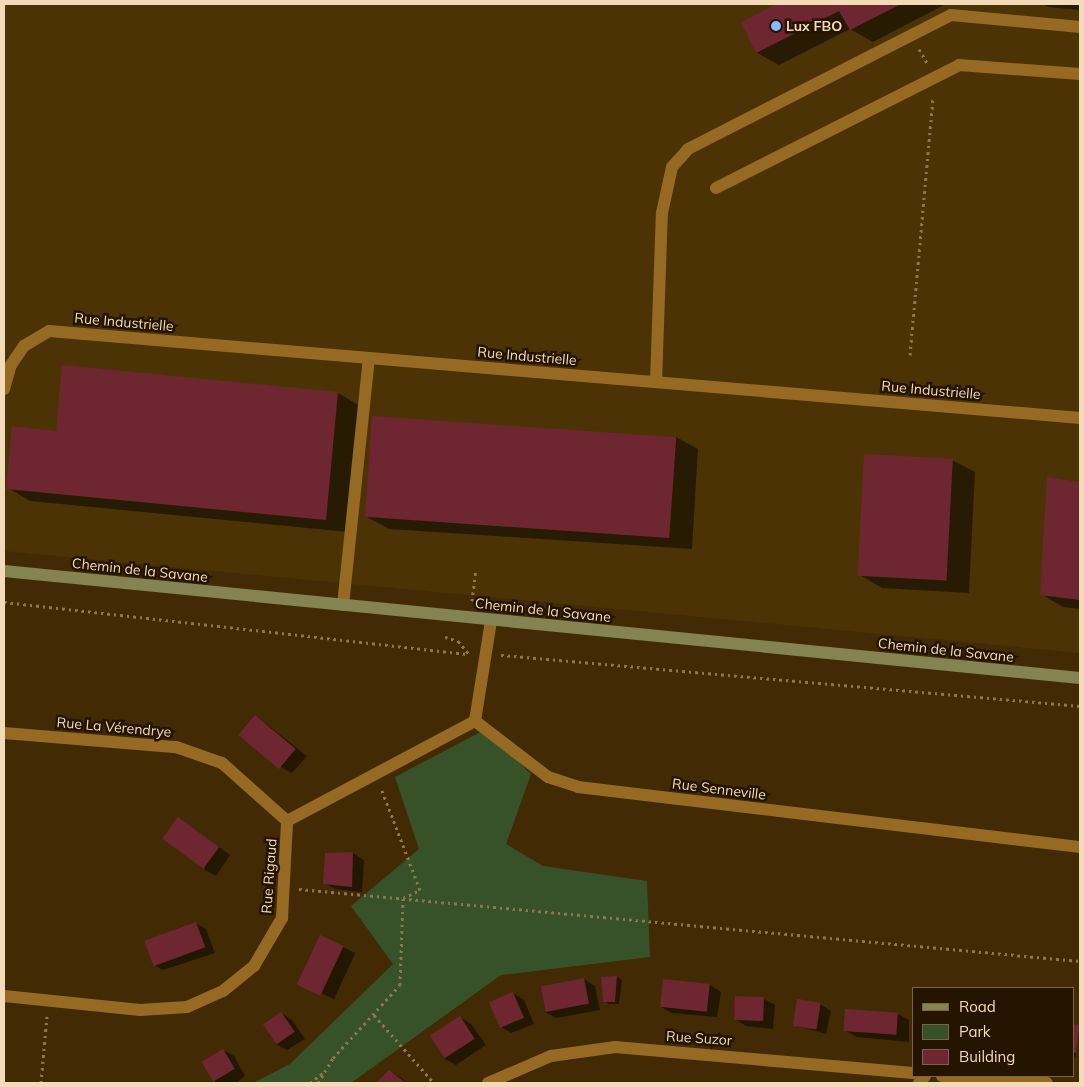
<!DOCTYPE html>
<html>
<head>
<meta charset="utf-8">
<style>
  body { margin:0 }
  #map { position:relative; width:1084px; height:1087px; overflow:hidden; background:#422b04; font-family:Mulish,sans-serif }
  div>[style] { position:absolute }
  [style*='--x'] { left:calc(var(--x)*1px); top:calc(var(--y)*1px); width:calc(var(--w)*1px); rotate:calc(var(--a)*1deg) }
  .built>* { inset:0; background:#4c3306 }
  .green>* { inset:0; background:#375229 }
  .shadow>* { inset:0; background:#0007; transform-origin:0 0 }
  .building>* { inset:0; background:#6e2730; transform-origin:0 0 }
  .path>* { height:3px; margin-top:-1.5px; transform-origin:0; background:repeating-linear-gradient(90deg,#8e7652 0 2.5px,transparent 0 6.5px) }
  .lane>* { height:12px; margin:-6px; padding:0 6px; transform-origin:6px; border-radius:6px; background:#966a23 }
  .street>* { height:12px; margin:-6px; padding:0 6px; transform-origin:6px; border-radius:6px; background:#966a23 }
  .secondary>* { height:12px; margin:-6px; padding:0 6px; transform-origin:6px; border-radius:6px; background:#848452 }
  .dots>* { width:14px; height:14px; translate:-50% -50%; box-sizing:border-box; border:2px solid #251400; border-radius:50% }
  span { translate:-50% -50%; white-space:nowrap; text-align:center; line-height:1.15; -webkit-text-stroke:5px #251400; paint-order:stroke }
  .poi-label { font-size:14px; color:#f3dbba; font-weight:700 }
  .left { translate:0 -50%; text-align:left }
  .street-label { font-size:14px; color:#f3dbba }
  .frame { position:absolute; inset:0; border:5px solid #f3dbba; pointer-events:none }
  .legend { position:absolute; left:912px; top:987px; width:162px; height:90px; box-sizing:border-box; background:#251400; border:1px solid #77644a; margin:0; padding:6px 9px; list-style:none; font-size:15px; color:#f3dbba }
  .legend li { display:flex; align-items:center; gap:10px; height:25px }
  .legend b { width:25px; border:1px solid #77644a }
</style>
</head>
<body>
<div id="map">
  <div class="built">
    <i style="clip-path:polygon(4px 4px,1080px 4px,1080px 653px,4px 551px)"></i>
  </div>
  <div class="green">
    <i style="clip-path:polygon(486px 729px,531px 774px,506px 844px,543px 866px,647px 881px,650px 957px,501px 975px,351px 1083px,253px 1083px,290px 1064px,393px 964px,351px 906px,419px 849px,395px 777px)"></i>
  </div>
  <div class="shadow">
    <i style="clip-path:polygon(778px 4px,944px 4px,944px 5px,873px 42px,850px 29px,779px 65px,757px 53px,742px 23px)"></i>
    <i style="clip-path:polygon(1043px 4px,1080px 4px,1080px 10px,1048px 7px)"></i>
    <i style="clip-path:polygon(63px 366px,338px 393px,360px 406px,348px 532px,30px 501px,8px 488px,57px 432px)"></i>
    <i style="clip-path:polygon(676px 437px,698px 449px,692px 549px,389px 529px,367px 517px)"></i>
    <i style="clip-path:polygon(952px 460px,975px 472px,969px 593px,882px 588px,860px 575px)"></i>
    <i style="clip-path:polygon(1048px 478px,1080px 483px,1080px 609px,1063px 607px,1041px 594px)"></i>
    <i style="clip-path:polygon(256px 716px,307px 756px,292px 773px,281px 767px)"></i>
    <i style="clip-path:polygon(189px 825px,230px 855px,216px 876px,205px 870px)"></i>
    <i style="clip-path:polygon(353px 853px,364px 860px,362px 892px,335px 889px,324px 883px,326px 854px)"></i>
    <i style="clip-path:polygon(195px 923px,206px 929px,215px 953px,163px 970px,152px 964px)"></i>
    <i style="left:321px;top:937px;width:38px;height:51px;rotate:25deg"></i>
    <i style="clip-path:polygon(617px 977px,622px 980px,619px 1004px,609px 1004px,604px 1001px)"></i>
    <i style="clip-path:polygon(584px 979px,595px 986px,600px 1010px,556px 1018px,545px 1012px)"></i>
    <i style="clip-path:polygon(665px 980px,710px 985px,721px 992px,717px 1017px,672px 1013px,661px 1007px)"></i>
    <i style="clip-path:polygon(513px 993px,524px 1000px,534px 1024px,511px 1033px,500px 1026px)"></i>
    <i style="clip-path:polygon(764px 999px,775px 1005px,773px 1029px,746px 1026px,735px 1019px)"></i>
    <i style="clip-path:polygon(820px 1004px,831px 1011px,826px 1034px,795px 1025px)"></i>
    <i style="clip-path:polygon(281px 1013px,292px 1020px,305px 1039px,287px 1050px,276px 1044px)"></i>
    <i style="clip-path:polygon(898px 1014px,909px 1020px,909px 1042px,857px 1037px,846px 1031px)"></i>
    <i style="clip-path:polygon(460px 1017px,471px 1024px,486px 1045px,456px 1065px,445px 1059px)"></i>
    <i style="left:1073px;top:1025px;width:7px;height:31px;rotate:8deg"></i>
    <i style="clip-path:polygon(223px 1050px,234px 1056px,245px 1076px,236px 1083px,216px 1083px,204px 1063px)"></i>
    <i style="clip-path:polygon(390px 1071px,401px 1078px,407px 1083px,378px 1083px)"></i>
  </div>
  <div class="building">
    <i style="clip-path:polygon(776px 4px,901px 4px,850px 30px,839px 11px,756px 53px,741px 22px)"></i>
    <i style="clip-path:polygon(62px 365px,338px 392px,326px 520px,6px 489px,12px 426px,56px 431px)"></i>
    <i style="left:372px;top:416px;width:305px;height:101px;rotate:4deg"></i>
    <i style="left:864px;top:454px;width:89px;height:122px;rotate:3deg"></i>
    <i style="clip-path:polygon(1047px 477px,1080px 482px,1080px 600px,1040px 595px)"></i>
    <i style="left:255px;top:715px;width:53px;height:26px;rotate:40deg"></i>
    <i style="left:178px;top:817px;width:51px;height:27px;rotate:36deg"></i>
    <i style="clip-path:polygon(353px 852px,352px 887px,323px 884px,325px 853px)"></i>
    <i style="left:196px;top:922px;width:27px;height:55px;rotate:70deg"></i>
    <i style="left:320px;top:935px;width:26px;height:55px;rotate:25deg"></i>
    <i style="clip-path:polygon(617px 976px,615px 1002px,603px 1002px,601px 977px)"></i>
    <i style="left:584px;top:978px;width:26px;height:44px;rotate:79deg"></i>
    <i style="left:663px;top:979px;width:47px;height:28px;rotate:6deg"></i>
    <i style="left:513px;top:992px;width:28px;height:26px;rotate:67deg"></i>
    <i style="left:735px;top:996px;width:29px;height:24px;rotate:2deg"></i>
    <i style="left:797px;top:999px;width:24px;height:27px;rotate:9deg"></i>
    <i style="left:845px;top:1009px;width:53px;height:22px;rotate:4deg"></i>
    <i style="left:281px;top:1012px;width:24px;height:22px;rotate:55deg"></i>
    <i style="left:460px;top:1016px;width:27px;height:36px;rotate:57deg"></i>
    <i style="left:1073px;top:1024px;width:7px;height:28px;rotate:8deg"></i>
    <i style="left:223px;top:1049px;width:23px;height:25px;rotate:59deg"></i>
    <i style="clip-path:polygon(389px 1070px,406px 1083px,376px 1083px)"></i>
  </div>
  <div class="path">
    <i style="--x:919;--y:49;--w:16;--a:60"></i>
    <i style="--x:910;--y:355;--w:259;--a:-84.9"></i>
    <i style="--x:472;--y:601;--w:31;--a:-83"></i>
    <i style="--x:4;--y:602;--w:468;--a:6.4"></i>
    <i style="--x:445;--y:637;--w:14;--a:17"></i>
    <i style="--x:458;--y:641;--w:16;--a:50"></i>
    <i style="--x:501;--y:655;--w:581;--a:5.03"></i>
    <i style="--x:299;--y:889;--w:784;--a:5.27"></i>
    <i style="--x:374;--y:1015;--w:91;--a:48.6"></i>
    <i style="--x:41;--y:1083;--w:67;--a:-84.9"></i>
    <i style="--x:310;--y:1083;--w:16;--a:-38"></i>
    <i style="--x:318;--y:1083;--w:29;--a:-59"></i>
    <i style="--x:333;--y:1058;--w:99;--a:-47.5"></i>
    <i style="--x:400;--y:985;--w:87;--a:-88"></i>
    <i style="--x:403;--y:898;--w:19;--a:-25"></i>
    <i style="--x:420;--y:890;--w:109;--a:-110.9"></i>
  </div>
  <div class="lane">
    <i style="--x:716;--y:188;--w:272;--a:-26.8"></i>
    <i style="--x:959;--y:65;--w:121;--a:4.3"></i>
    <i style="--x:656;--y:382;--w:169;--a:-88"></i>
    <i style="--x:662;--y:213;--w:47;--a:-77.7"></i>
    <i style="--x:672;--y:167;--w:24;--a:-48"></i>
    <i style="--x:688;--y:149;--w:295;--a:-27"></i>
    <i style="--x:951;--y:15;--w:130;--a:5.3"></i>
    <i style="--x:4;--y:389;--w:25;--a:-74"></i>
    <i style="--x:11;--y:365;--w:23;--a:-56"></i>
    <i style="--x:24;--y:346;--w:29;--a:-31"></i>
    <i style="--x:49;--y:331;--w:1035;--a:4.82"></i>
    <i style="--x:343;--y:605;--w:248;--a:-84"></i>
  </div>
  <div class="street">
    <i style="--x:491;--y:621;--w:101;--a:99.1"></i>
    <i style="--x:475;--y:721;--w:92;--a:37.5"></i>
    <i style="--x:548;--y:777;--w:32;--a:18"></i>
    <i style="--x:578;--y:787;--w:506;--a:6.82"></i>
    <i style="--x:4;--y:733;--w:173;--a:4.7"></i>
    <i style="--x:176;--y:747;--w:49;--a:19.2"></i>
    <i style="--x:222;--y:763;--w:87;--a:41.7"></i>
    <i style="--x:4;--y:996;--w:137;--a:5.9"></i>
    <i style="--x:140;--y:1010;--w:47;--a:-3.7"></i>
    <i style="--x:187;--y:1007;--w:39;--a:-24"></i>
    <i style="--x:223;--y:991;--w:40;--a:-39"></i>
    <i style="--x:254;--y:966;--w:56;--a:-59.7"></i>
    <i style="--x:282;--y:918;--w:97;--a:-87"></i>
    <i style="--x:287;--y:821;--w:213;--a:-28"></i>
    <i style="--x:942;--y:1076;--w:105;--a:3.8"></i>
    <i style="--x:488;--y:1083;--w:69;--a:-23.2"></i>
    <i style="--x:551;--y:1056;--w:65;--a:-8"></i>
    <i style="--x:615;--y:1047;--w:299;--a:5"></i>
    <i style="--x:919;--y:1083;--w:9;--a:-49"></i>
  </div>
  <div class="secondary">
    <i style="--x:4;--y:571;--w:1081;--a:5.68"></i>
  </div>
  <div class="dots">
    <i style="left:776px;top:26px;background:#88bafc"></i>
  </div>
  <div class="poi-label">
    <span class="left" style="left:786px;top:26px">Lux FBO</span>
  </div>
  <div class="street-label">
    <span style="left:124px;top:322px;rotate:5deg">Rue Industrielle</span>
    <span style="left:527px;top:356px;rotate:5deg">Rue Industrielle</span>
    <span style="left:931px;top:390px;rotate:5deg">Rue Industrielle</span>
    <span style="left:140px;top:570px;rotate:6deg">Chemin de la Savane</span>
    <span style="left:543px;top:610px;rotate:6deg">Chemin de la Savane</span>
    <span style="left:946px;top:650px;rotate:6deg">Chemin de la Savane</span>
    <span style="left:114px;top:727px;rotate:5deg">Rue La Vérendrye</span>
    <span style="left:719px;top:789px;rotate:7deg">Rue Senneville</span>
    <span style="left:269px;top:876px;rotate:-86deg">Rue Rigaud</span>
    <span style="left:699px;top:1038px;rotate:4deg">Rue Suzor</span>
  </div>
  <div class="frame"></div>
  <ul class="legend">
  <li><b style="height:6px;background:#848452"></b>Road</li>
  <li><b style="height:14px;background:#375229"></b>Park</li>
  <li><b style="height:14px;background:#6e2730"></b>Building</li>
  </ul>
</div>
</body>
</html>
